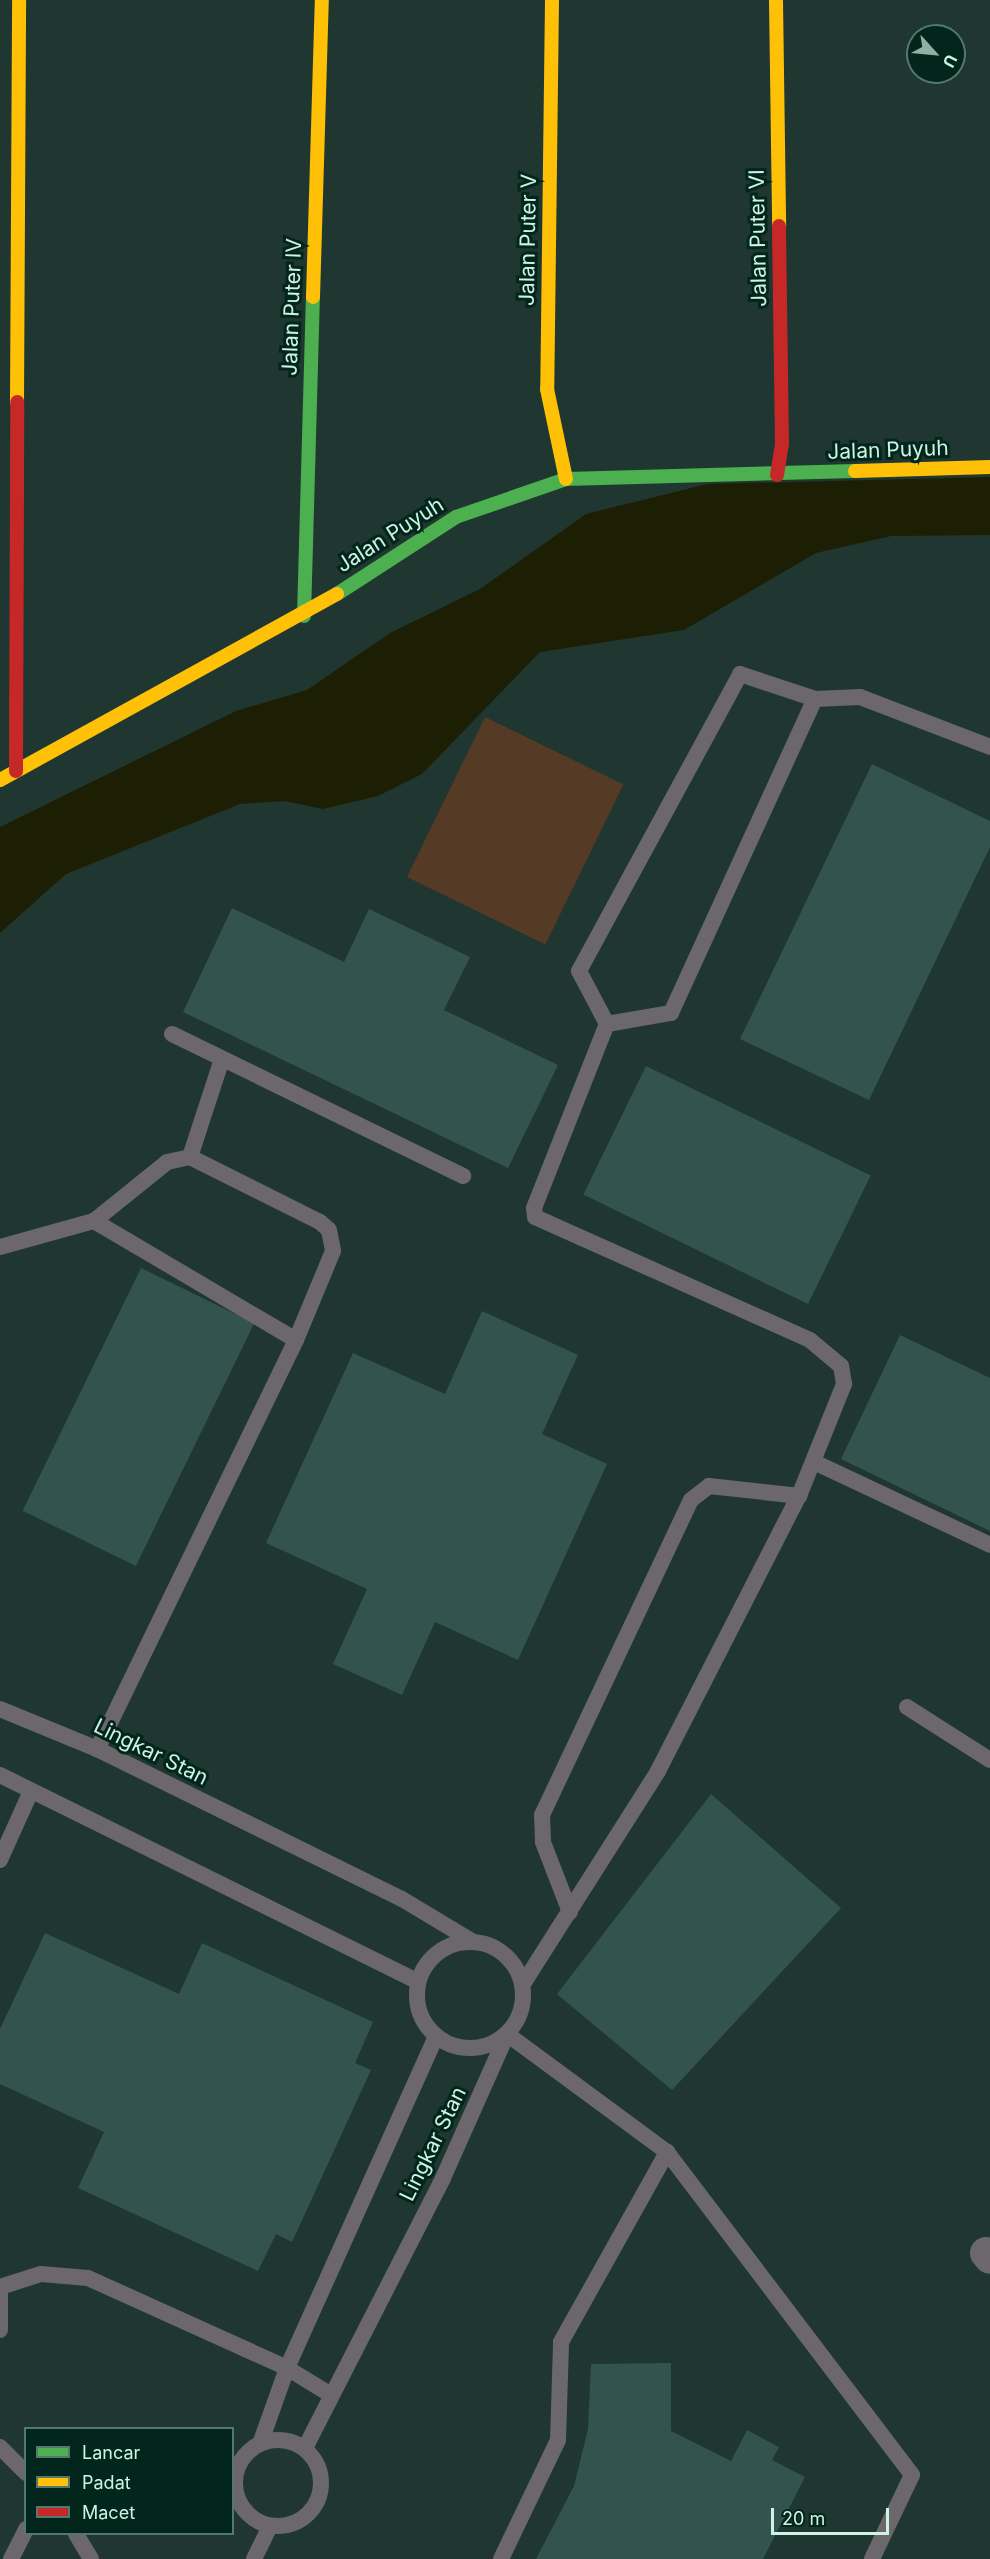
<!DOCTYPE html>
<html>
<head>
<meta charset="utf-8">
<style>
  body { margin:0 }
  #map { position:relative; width:990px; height:2559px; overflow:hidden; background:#1f3730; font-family:Inter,sans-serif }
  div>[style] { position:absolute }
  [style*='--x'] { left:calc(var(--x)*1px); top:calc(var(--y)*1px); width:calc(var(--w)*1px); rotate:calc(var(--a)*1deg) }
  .green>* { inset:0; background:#553a26; transform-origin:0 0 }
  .water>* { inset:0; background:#1d1f04 }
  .building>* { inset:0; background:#33534f; transform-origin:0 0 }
  .lane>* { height:16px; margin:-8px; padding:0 8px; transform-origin:8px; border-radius:8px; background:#6c676b }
  .lane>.ring { margin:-8px; padding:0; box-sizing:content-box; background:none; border:16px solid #6c676b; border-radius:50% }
  .street>* { height:32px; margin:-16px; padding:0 16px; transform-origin:16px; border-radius:16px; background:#6c676b }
  .fast>* { height:14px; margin:-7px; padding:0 7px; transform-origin:7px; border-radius:7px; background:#4caf50 }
  .slow>* { height:14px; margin:-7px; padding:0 7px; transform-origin:7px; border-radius:7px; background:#ffc107 }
  .jam>* { height:14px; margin:-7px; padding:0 7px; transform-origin:7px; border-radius:7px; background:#c62828 }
  span { translate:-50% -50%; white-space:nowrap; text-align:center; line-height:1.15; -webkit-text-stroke:6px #03261c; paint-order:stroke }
  .street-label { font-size:21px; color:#ccf3e4 }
  .legend { position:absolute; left:24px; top:2427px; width:210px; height:108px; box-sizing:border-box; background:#03261c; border:2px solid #53786c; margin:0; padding:8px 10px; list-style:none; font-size:18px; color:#ccf3e4 }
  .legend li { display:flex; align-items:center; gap:12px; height:30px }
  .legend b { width:30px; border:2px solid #53786c }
  .north { position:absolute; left:906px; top:24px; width:60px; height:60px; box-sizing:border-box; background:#03261c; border:2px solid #53786c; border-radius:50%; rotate:117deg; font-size:16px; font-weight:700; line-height:24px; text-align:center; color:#ccf3e4 }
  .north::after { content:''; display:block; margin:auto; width:21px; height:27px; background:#8fb1a5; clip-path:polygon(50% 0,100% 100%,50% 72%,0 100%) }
  .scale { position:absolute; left:771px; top:2508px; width:118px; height:27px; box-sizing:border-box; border:3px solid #ccf3e4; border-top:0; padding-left:8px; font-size:18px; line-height:21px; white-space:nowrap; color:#ccf3e4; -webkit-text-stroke:4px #03261c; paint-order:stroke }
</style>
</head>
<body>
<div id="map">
  <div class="green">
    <i style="left:485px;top:717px;width:154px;height:178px;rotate:26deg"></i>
  </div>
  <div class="water">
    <i style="clip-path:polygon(990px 477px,990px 535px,891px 536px,816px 553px,684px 630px,540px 652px,422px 774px,378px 796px,323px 809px,284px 801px,240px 804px,66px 874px,0 933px,0 827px,236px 711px,307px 690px,390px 633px,480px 589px,586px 514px,707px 484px)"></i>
  </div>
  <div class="building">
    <i style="clip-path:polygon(872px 764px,990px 821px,990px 847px,869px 1100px,740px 1039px)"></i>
    <i style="clip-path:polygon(232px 908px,344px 962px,369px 909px,470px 957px,444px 1010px,558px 1065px,508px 1168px,183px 1012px)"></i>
    <i style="left:646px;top:1066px;width:250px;height:143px;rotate:26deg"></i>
    <i style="left:141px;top:1268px;width:126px;height:270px;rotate:26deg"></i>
    <i style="clip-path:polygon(482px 1311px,578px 1355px,542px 1434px,607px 1464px,518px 1660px,435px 1622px,402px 1695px,333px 1664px,367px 1589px,266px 1543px,353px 1353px,445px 1394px)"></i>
    <i style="clip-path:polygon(900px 1335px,990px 1378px,990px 1531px,841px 1459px)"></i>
    <i style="clip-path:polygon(711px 1794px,841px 1908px,672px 2090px,557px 1994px)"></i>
    <i style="clip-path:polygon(45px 1933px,179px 1994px,202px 1943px,373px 2022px,355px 2063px,371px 2070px,292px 2242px,276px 2234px,258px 2271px,78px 2188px,104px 2132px,0 2084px,0 2029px)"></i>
    <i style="clip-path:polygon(671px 2363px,671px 2431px,731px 2461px,747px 2430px,779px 2447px,772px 2460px,805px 2477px,763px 2559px,536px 2559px,574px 2486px,588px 2429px,591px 2364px)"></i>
  </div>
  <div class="lane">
    <i style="--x:607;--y:1024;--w:60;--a:-117.8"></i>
    <i style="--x:579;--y:971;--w:338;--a:-61.5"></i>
    <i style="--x:740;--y:674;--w:79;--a:18.4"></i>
    <i style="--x:815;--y:699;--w:45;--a:-2.5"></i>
    <i style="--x:860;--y:697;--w:139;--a:21"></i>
    <i style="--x:607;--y:1024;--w:65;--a:-9.8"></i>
    <i style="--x:671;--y:1013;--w:345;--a:-65.4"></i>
    <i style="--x:172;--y:1034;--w:324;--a:26"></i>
    <i style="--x:190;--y:1157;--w:103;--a:-71.9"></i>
    <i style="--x:94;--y:1221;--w:94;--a:-38.9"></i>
    <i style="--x:167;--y:1162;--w:24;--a:-12"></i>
    <i style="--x:190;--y:1157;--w:145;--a:26.6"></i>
    <i style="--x:320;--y:1222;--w:12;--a:42"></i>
    <i style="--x:329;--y:1230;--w:21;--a:79"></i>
    <i style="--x:333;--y:1251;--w:96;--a:112.6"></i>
    <i style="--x:296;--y:1340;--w:455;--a:115.9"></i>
    <i style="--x:0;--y:1247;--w:98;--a:-15.5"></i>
    <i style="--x:94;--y:1221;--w:234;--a:30.5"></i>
    <i style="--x:814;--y:1462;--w:195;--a:25.2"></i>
    <i style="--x:907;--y:1707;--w:98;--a:32.6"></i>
    <i style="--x:0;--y:1709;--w:105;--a:22.4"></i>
    <i style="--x:97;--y:1749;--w:340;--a:26.2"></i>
    <i style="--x:402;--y:1899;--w:82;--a:31"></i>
    <i style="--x:0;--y:1775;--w:466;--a:26.3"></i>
    <i style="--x:0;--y:1860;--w:76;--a:-65.8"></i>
    <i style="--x:570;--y:1912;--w:75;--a:-111.1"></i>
    <i style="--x:543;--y:1842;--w:27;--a:-92"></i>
    <i style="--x:542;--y:1815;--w:348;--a:-64.7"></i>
    <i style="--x:691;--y:1500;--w:23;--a:-38"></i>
    <i style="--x:709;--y:1486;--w:91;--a:6.3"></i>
    <i class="ring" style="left:417px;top:1942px;width:90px;height:90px"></i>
    <i style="--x:523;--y:1984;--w:252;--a:-57.6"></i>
    <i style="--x:658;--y:1771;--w:309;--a:-62.9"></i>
    <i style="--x:799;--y:1496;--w:121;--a:-68.1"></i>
    <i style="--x:844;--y:1384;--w:18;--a:-99"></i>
    <i style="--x:841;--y:1366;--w:40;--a:-140"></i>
    <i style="--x:810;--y:1340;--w:301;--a:-155.9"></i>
    <i style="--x:535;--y:1217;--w:9;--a:-96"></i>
    <i style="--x:534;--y:1208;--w:198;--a:-68.4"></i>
    <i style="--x:0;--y:2287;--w:43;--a:-17.6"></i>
    <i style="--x:41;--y:2274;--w:47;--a:4.9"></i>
    <i style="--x:88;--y:2278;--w:218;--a:24.3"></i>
    <i style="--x:287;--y:2368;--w:52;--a:31.5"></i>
    <i style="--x:0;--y:2292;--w:38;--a:90"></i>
    <i class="ring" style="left:235px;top:2440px;width:70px;height:70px"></i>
    <i style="--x:260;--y:2444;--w:81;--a:-70.4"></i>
    <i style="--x:287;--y:2368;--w:363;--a:-65.8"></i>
    <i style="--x:0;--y:2447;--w:37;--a:45"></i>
    <i style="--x:305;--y:2448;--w:303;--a:-62.9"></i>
    <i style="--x:443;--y:2178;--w:158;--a:-66"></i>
    <i style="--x:507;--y:2034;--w:199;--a:36.4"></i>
    <i style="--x:667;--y:2152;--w:405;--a:52.8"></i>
    <i style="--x:912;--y:2475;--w:93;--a:115.5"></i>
    <i style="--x:76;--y:2534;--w:29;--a:59"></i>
    <i style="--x:11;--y:2559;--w:34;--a:-63"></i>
    <i style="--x:254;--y:2559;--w:37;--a:-64"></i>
    <i style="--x:501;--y:2559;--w:132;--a:-64.4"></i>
    <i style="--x:558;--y:2440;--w:98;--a:-88.2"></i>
    <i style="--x:561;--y:2342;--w:218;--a:-60.8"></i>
  </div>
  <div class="street">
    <i style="--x:986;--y:2253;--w:6;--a:51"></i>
  </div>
  <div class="fast">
    <i style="--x:337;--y:594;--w:142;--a:-32.9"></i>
    <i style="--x:456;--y:517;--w:116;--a:-19.1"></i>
    <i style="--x:566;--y:479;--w:289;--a:-1.6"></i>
    <i style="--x:304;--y:616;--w:319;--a:-88.4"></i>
  </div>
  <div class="slow">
    <i style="--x:552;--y:0;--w:389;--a:90.7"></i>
    <i style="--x:547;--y:389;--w:92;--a:78.1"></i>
    <i style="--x:776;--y:0;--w:226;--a:89.2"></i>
    <i style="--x:313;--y:297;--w:297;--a:-88.3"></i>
    <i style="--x:17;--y:402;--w:402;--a:-89.7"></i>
    <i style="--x:855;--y:471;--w:135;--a:-1.7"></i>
    <i style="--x:0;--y:780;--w:385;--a:-28.9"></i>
  </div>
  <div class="jam">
    <i style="--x:777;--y:475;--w:31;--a:-81"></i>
    <i style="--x:782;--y:444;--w:218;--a:-90.8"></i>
    <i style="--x:16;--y:771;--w:369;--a:-89.8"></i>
  </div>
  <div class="street-label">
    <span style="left:758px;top:238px;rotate:-91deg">Jalan Puter VI</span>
    <span style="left:528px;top:240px;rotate:-89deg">Jalan Puter V</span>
    <span style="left:292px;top:307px;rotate:-88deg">Jalan Puter IV</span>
    <span style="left:888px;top:450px;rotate:-2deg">Jalan Puyuh</span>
    <span style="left:390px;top:535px;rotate:-32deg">Jalan Puyuh</span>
    <span style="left:151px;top:1752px;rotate:26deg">Lingkar Stan</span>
    <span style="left:433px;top:2144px;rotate:-64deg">Lingkar Stan</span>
  </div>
  <ul class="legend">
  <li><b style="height:8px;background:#4caf50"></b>Lancar</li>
  <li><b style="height:8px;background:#ffc107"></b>Padat</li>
  <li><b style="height:8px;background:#c62828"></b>Macet</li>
  </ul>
  <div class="north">U</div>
  <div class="scale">20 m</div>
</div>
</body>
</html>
